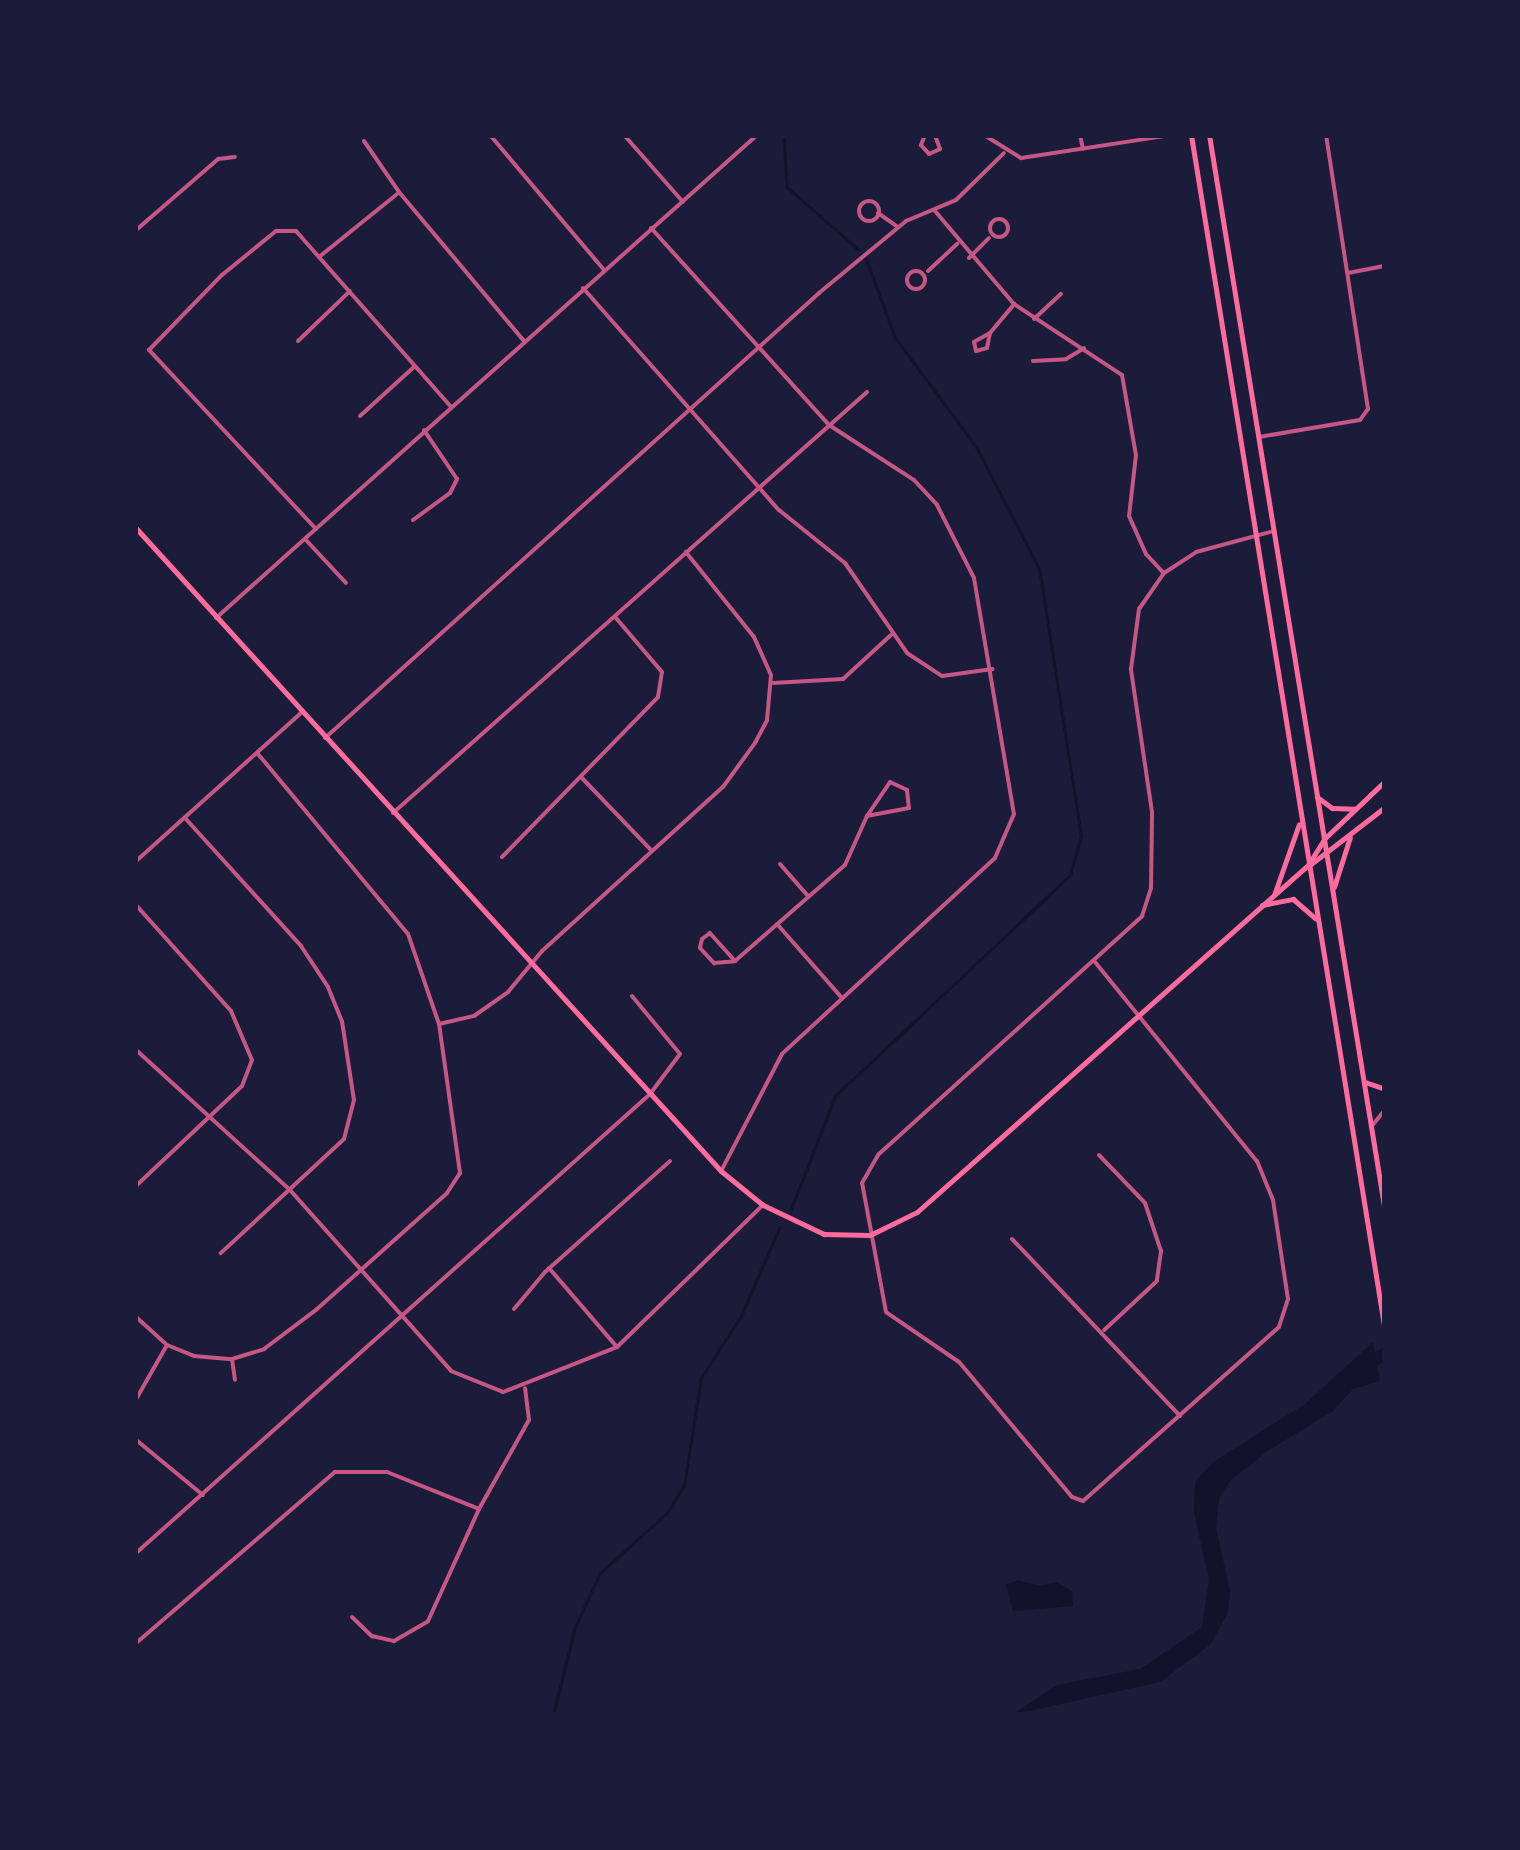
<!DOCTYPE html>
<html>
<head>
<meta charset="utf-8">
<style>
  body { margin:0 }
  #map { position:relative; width:1520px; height:1850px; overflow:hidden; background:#1b1b3a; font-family:"Public Sans",sans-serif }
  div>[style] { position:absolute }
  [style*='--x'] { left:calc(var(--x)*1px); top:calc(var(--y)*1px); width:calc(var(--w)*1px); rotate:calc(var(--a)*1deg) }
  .water>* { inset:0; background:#12122b }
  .stream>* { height:2.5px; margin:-1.25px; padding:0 1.25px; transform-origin:1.25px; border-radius:1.25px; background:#12122b }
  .river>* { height:12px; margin:-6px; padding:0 6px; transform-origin:6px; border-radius:6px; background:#12122b }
  .minor>* { height:4px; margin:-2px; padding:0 2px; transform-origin:2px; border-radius:2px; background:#c65784 }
  .minor>.ring { margin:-2px; padding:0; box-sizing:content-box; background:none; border:4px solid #c65784; border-radius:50% }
  .tertiary>* { height:4px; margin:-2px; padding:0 2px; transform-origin:2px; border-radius:2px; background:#c65784 }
  .secondary>* { height:5px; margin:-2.5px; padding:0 2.5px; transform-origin:2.5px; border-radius:2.5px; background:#ff6b9d }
  .primary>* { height:5px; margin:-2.5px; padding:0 2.5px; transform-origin:2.5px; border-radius:2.5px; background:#ff6b9d }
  span { translate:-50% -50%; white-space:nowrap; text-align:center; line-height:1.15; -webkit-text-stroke:10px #1b1b3a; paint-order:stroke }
  .frame { position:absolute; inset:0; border:138px solid #1b1b3a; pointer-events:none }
</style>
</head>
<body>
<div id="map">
  <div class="water">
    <i style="clip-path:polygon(1373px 1342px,1380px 1381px,1353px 1389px,1333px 1411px,1269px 1450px,1231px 1480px,1219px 1498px,1216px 1528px,1230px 1591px,1228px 1612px,1211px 1644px,1160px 1682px,1012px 1715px,1057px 1685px,1140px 1669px,1202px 1627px,1209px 1580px,1194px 1512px,1195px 1482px,1213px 1462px,1305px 1404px)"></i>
    <i style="clip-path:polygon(1018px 1580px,1040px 1586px,1057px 1582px,1072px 1591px,1073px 1606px,1013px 1611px,1006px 1585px)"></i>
  </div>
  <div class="stream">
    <i style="--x:784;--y:135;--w:52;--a:86.7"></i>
    <i style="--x:787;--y:187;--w:94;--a:41.1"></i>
    <i style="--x:791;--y:1209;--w:121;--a:-68.7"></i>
    <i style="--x:835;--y:1096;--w:323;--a:-43.2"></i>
    <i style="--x:1070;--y:875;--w:41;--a:-74.2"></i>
    <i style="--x:1081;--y:836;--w:270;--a:-98.9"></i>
    <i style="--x:1039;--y:569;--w:137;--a:-117.3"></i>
    <i style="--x:976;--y:447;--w:136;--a:-126.6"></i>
    <i style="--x:895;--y:338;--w:84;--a:-110.2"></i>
    <i style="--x:553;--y:1715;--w:91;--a:-76"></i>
    <i style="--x:575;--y:1627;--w:60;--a:-65.2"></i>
    <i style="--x:600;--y:1573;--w:90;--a:-41.8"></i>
    <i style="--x:667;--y:1513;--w:32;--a:-58"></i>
    <i style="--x:684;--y:1486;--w:109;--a:-81.1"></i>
    <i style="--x:701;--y:1378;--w:74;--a:-57.2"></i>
    <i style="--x:741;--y:1316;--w:96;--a:-66.6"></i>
  </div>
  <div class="river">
    <i style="--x:1363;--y:1369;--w:27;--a:-36"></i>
  </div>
  <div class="minor">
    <i style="--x:490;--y:135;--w:177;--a:49.8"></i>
    <i style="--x:624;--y:135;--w:89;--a:48.6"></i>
    <i style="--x:925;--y:135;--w:11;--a:112"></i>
    <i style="--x:921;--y:145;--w:12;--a:48"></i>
    <i style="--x:929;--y:154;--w:12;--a:-24"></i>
    <i style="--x:940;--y:149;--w:15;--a:-110"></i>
    <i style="--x:1080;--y:135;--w:14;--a:78"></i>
    <i style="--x:364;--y:141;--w:62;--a:55.5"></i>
    <i style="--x:399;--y:192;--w:194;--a:50"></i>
    <i class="ring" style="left:859px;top:201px;width:16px;height:16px"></i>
    <i style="--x:935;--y:211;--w:122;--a:49.7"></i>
    <i style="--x:1014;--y:304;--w:129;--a:33.3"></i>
    <i style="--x:1122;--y:375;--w:81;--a:80.1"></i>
    <i style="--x:1136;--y:455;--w:61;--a:96.5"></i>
    <i style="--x:1129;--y:516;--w:42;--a:65.9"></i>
    <i style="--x:1146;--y:554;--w:26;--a:47"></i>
    <i style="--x:878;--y:213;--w:24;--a:35"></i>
    <i class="ring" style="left:990px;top:219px;width:14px;height:14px"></i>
    <i style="--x:651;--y:228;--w:266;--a:47.9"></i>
    <i style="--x:829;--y:425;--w:101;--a:32.9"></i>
    <i style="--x:914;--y:480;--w:34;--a:47"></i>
    <i style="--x:937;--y:505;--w:82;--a:63.1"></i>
    <i style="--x:974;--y:578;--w:239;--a:80.4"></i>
    <i style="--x:1014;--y:814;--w:48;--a:113.4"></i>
    <i style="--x:995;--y:858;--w:289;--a:137.4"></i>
    <i style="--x:782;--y:1054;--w:132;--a:117.5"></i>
    <i style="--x:135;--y:231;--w:110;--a:-40.9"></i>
    <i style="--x:218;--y:159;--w:17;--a:-7"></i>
    <i style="--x:319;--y:257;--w:100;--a:-38.9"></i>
    <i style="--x:969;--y:258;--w:28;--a:-45"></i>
    <i class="ring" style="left:907px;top:271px;width:14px;height:14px"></i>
    <i style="--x:928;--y:271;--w:40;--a:-43"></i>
    <i style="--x:1348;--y:273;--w:38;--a:-11"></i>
    <i style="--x:583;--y:288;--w:296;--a:48.6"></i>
    <i style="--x:779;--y:510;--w:85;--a:38.8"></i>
    <i style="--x:845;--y:563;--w:109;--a:55.4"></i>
    <i style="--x:907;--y:653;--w:42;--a:33.3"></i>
    <i style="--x:942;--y:676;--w:51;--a:-7.8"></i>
    <i style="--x:1034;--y:319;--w:37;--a:-43"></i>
    <i style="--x:990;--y:333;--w:18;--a:151"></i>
    <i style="--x:974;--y:342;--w:9;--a:77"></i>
    <i style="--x:976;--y:351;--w:11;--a:-15"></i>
    <i style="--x:987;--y:348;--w:15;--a:-79"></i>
    <i style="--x:990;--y:333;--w:38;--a:-50"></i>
    <i style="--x:298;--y:341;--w:72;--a:-43.9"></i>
    <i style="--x:1033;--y:361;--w:33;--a:-3"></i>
    <i style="--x:1066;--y:359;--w:21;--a:-31"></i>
    <i style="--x:360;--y:416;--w:74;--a:-42.3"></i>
    <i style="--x:1259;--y:437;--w:102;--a:-9.6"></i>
    <i style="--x:1360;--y:420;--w:14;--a:-54"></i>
    <i style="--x:1368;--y:409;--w:277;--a:-98.7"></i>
    <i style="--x:413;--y:520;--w:46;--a:-36.1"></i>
    <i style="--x:450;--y:493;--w:16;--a:-63"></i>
    <i style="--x:457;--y:479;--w:59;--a:-124"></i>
    <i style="--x:316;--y:529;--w:245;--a:-133"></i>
    <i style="--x:149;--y:350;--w:105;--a:-45.8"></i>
    <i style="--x:222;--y:275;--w:70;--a:-39.2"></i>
    <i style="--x:276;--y:231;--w:20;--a:0"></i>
    <i style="--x:296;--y:231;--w:235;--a:48.6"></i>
    <i style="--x:305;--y:539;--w:60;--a:47"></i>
    <i style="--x:773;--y:683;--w:70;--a:-3.3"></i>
    <i style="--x:843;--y:679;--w:65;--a:-42.5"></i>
    <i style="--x:325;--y:738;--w:665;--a:-42.01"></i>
    <i style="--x:819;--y:293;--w:113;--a:-39.6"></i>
    <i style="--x:906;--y:221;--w:54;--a:-22.8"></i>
    <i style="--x:956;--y:200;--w:67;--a:-44.4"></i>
    <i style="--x:581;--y:777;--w:100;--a:46.2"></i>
    <i style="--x:890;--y:782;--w:19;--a:25"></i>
    <i style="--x:907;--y:790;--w:18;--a:84"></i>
    <i style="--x:909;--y:808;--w:43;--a:169.2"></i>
    <i style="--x:867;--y:816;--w:41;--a:-55.9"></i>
    <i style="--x:393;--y:813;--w:634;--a:-41.61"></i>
    <i style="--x:185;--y:818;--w:173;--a:47.8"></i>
    <i style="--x:301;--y:946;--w:49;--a:56.6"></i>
    <i style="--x:328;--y:987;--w:37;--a:68"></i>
    <i style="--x:342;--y:1021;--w:80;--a:81.4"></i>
    <i style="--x:354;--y:1100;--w:40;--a:104.4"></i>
    <i style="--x:344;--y:1139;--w:168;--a:137.2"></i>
    <i style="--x:502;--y:857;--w:223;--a:-45.7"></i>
    <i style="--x:658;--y:697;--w:25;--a:-81"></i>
    <i style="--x:662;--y:672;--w:71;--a:-130.4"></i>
    <i style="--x:780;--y:864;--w:43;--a:48.8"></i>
    <i style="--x:135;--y:904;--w:144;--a:48.1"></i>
    <i style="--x:231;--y:1011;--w:53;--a:66.8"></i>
    <i style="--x:252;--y:1060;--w:28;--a:111"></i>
    <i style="--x:242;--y:1086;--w:147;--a:136.7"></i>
    <i style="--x:777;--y:924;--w:98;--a:48.7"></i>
    <i style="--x:735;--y:961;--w:38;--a:-132"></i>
    <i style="--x:710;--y:933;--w:10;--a:143"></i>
    <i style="--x:702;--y:939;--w:9;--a:103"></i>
    <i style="--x:700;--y:948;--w:21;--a:47"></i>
    <i style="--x:714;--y:963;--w:21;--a:-5"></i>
    <i style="--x:735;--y:961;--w:146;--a:-41.1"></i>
    <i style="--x:845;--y:865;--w:54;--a:-65.8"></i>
    <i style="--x:1095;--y:962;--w:257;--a:50.9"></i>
    <i style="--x:1257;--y:1161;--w:42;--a:67.7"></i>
    <i style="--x:1273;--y:1200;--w:100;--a:81.4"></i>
    <i style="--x:1288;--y:1299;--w:29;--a:108"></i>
    <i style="--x:1279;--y:1327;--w:262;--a:138.4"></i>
    <i style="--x:1083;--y:1501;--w:12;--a:-160"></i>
    <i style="--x:1072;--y:1497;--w:176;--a:-129.9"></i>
    <i style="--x:959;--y:1362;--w:88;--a:-145.6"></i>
    <i style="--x:886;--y:1312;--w:131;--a:-100.5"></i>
    <i style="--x:862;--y:1183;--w:34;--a:-60"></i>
    <i style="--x:879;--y:1154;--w:355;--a:-42.1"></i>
    <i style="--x:1142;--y:916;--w:29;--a:-72"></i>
    <i style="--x:1151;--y:888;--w:76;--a:-89.2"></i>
    <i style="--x:1152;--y:812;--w:145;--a:-98.4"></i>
    <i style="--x:1131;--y:669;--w:61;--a:-82.4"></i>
    <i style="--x:1139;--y:609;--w:44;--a:-55.2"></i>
    <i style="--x:1164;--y:573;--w:38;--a:-33"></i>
    <i style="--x:1196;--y:552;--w:81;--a:-15.1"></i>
    <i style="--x:632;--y:996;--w:75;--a:50.4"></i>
    <i style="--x:680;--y:1054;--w:50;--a:126.9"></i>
    <i style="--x:439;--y:1024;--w:36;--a:-13"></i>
    <i style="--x:474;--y:1016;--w:42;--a:-35.2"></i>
    <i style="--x:508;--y:992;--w:53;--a:-50.3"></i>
    <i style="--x:542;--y:951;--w:244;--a:-42.2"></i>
    <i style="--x:723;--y:787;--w:54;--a:-54"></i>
    <i style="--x:755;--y:743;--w:26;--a:-62"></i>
    <i style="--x:767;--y:720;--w:45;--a:-84.9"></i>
    <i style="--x:771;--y:675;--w:42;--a:-114.1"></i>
    <i style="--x:754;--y:637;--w:109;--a:-128.7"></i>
    <i style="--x:135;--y:1049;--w:210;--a:42.3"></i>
    <i style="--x:290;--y:1190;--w:242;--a:48.3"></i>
    <i style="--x:451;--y:1371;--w:56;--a:22"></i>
    <i style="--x:503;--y:1392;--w:123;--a:-21.5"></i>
    <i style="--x:617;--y:1347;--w:204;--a:-44.2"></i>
    <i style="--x:1371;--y:1127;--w:22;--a:-51"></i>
    <i style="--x:1099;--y:1155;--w:66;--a:46.2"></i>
    <i style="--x:1145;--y:1203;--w:51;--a:71.6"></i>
    <i style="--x:1161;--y:1251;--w:30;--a:98"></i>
    <i style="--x:1157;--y:1281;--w:72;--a:137.2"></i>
    <i style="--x:1012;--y:1239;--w:244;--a:46.5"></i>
    <i style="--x:549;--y:1268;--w:104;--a:49.3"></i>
    <i style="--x:514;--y:1309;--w:48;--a:-50"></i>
    <i style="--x:545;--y:1272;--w:167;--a:-41.6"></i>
    <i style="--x:135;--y:1316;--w:43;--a:42.2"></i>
    <i style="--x:167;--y:1345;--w:29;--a:22"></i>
    <i style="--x:194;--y:1356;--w:38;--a:5"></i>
    <i style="--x:232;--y:1359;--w:34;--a:-17"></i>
    <i style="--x:264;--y:1349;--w:66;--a:-37"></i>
    <i style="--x:317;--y:1309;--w:174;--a:-41.7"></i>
    <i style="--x:447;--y:1193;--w:24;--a:-57"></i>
    <i style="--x:460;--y:1173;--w:150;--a:-98"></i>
    <i style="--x:439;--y:1024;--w:95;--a:-109"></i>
    <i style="--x:408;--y:934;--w:236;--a:-129.8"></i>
    <i style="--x:232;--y:1359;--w:21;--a:82"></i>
    <i style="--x:135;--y:1401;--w:64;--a:-60.3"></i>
    <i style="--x:135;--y:1439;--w:88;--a:39.5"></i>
    <i style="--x:352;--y:1617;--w:28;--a:44"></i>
    <i style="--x:372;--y:1636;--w:23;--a:13"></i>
    <i style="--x:394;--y:1641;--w:39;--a:-30"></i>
    <i style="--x:428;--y:1621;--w:123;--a:-65.5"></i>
    <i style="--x:479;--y:1509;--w:102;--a:-60.7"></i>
    <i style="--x:529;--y:1420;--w:32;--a:-97"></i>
    <i style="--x:135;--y:1644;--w:264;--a:-40.7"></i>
    <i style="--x:335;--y:1472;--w:52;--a:0"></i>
    <i style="--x:387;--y:1472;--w:99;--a:21.9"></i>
  </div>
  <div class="tertiary">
    <i style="--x:984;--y:135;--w:44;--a:31.9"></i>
    <i style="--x:1021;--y:158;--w:153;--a:-8.7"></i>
    <i style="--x:216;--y:618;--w:725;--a:-41.76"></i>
    <i style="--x:135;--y:862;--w:223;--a:-41.9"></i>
    <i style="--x:135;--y:1554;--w:691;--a:-41.77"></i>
  </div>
  <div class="secondary">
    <i style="--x:135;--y:527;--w:871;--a:47.7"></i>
    <i style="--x:721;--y:1171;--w:54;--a:39"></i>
    <i style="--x:763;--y:1205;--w:68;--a:25.4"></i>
    <i style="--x:824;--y:1234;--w:46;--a:1.2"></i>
    <i style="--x:870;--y:1235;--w:52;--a:-26.1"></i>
    <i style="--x:917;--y:1212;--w:523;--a:-41.59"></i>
    <i style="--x:1308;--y:865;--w:31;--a:-58"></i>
    <i style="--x:1324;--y:839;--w:84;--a:-43.6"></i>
    <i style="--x:1311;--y:864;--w:93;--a:-37.6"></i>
  </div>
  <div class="primary">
    <i style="--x:1191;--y:135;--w:1213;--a:80.79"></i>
    <i style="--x:1209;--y:135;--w:1091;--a:80.72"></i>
    <i style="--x:1317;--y:797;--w:19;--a:36"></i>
    <i style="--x:1332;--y:808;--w:23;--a:2"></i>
    <i style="--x:1334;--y:887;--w:52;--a:-72.3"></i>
    <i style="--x:1274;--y:895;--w:75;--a:-70.6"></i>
    <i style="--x:1262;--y:905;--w:32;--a:-11"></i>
    <i style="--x:1293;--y:899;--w:30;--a:41"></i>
    <i style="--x:1365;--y:1082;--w:21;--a:19"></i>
  </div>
  <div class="frame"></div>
</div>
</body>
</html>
